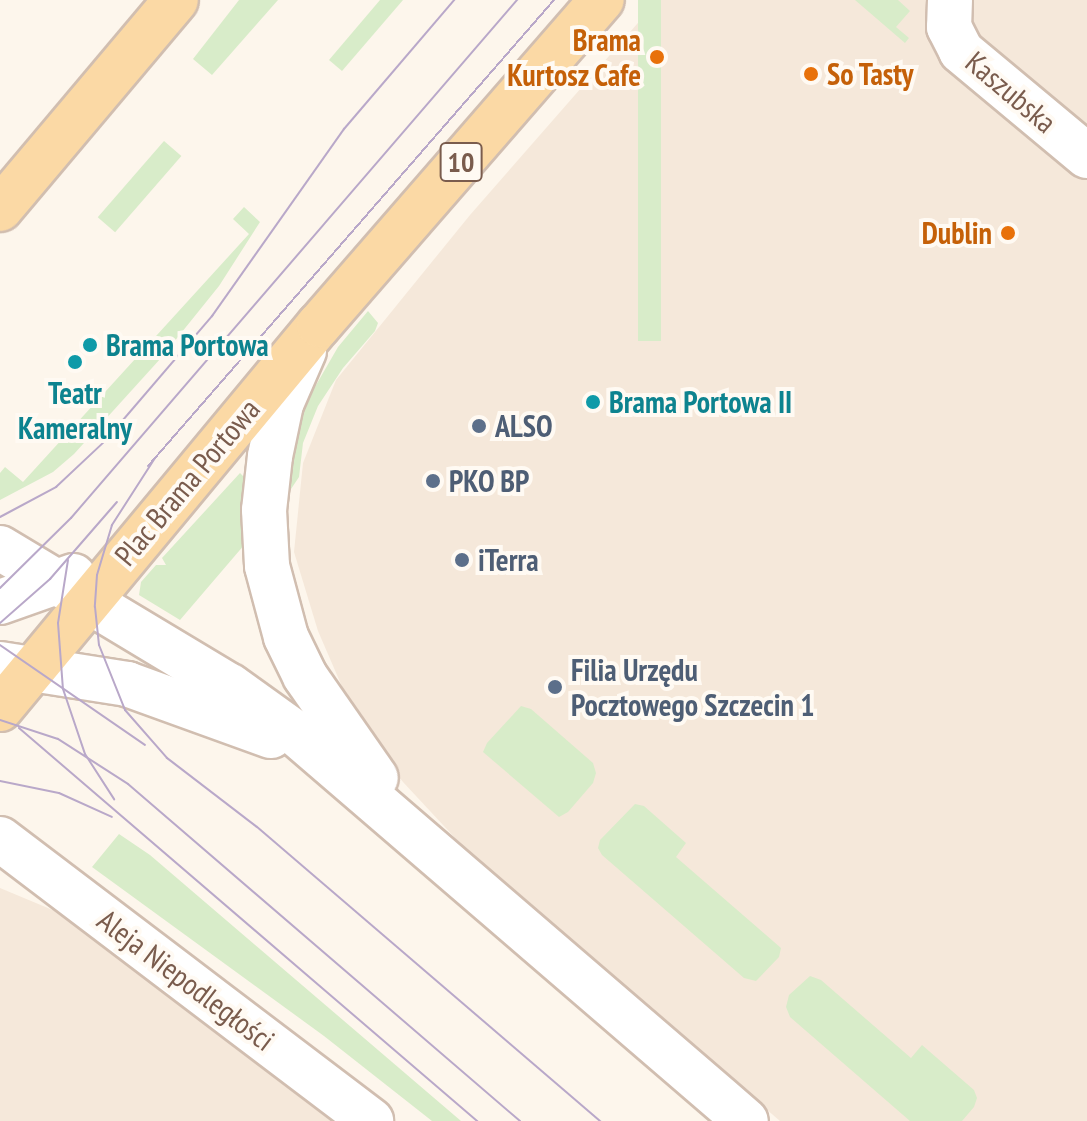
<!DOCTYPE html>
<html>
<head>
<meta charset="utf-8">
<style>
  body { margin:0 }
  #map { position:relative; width:1087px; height:1121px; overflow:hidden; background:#fdf6ec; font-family:"PT Sans Narrow",sans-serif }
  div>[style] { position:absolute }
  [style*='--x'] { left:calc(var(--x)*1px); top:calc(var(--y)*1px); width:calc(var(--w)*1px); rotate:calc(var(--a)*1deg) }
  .residential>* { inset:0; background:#f5e8da }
  .green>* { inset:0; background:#d8ecc9; transform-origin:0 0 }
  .roads { filter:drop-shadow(2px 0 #d1beb0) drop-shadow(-2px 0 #d1beb0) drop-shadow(0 2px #d1beb0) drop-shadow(0 -2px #d1beb0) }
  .street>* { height:44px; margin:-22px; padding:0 22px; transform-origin:22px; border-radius:22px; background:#fff }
  .secondary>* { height:44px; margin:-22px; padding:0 22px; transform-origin:22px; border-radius:22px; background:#fff }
  .primary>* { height:44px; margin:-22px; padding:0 22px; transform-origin:22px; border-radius:22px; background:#fbd9a5 }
  .tram>* { height:2px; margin:-1px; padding:0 1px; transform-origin:1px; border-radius:1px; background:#b9a8c9 }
  .dots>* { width:22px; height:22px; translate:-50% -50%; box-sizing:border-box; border:4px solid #fffaf3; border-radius:50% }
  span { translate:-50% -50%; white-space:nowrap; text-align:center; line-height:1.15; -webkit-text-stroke:8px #fffaf3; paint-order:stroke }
  .shield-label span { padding:2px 6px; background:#fffaf3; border:2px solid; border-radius:6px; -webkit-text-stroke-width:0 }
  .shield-label { font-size:28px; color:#7a5c4d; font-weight:700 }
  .food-label { font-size:30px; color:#c56008; font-weight:700 }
  .right { translate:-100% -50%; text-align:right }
  .left { translate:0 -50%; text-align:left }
  .street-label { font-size:30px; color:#7a5c4d }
  .culture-label { font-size:30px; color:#0d838f; font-weight:700 }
  .service-label { font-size:30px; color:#4e5e75; font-weight:700 }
</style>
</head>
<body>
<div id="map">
  <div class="residential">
    <i style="clip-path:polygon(658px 0,1087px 0,1087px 1121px,780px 1121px,470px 854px,403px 782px,359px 726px,318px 631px,294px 552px,303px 463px,336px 380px,470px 215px)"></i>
    <i style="clip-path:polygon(0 888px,91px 926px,335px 1121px,0 1121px)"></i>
  </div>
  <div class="green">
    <i style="clip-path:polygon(239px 0,278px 0,212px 75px,193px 59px)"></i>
    <i style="clip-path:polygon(380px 0,403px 0,342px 71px,329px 60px)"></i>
    <i style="left:638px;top:0;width:23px;height:341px"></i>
    <i style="clip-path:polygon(855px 0,898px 0,910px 11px,896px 27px,909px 38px,905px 43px)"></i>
    <i style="left:164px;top:141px;width:23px;height:101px;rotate:41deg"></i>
    <i style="clip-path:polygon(244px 207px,260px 222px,219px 286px,161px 358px,74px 454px,53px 472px,0 500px,0 473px,5px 467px,23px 482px,249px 234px,233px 219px)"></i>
    <i style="clip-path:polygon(368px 311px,378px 323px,375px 331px,343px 368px,318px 406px,303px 443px,299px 477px,285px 498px,297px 427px,312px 392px,338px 347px)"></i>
    <i style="clip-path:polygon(240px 473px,247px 480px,245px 544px,180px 620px,139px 595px,141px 582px,156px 565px,166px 565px,162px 558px)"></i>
    <i style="clip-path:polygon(521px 706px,531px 709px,593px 763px,596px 773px,593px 783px,568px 812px,559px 817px,483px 752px,487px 743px)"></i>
    <i style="clip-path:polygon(635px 804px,644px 806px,686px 843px,676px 857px,781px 948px,779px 957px,756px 981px,744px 978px,602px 855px,598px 848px,600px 840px)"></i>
    <i style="clip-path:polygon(119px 834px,150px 855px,461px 1121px,432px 1121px,324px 1036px,92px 867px)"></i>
    <i style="clip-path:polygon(810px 976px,821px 980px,911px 1058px,922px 1045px,974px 1090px,977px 1098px,974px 1107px,962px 1121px,910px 1121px,790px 1017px,786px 1007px,789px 995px)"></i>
  </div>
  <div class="roads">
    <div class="street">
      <i style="--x:950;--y:0;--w:27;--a:92"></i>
      <i style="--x:949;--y:27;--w:27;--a:63"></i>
      <i style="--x:961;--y:51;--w:164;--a:39.8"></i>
    </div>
    <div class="secondary">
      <i style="--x:304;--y:351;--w:58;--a:113.5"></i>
      <i style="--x:281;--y:404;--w:53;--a:101.9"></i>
      <i style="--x:270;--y:456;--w:54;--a:96.3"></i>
      <i style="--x:264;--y:510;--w:56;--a:86.9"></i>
      <i style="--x:267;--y:566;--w:73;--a:75"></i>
      <i style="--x:286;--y:637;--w:43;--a:64"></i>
      <i style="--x:305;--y:676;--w:124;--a:55.2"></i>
      <i style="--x:0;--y:548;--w:268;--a:31"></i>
      <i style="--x:230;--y:686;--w:79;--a:35.7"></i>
      <i style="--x:294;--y:732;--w:596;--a:40.72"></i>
      <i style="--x:0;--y:602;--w:78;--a:-19.4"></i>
      <i style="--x:0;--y:664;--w:129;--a:8.9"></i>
      <i style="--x:127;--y:684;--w:153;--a:19.9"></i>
      <i style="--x:0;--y:839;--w:466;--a:37.2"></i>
    </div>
    <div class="primary">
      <i style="--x:0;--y:209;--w:273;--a:-49.9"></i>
      <i style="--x:0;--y:709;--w:499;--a:-50.3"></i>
      <i style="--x:319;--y:325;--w:431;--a:-49"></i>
    </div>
  </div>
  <div class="tram">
    <i style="--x:155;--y:458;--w:80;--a:122.7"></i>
    <i style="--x:112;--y:525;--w:52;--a:106.7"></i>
    <i style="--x:97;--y:575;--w:32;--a:94"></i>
    <i style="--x:95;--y:607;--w:38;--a:84"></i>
    <i style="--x:99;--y:645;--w:70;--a:68.2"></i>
    <i style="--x:125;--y:710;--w:64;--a:48.8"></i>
    <i style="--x:167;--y:758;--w:113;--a:37.5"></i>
    <i style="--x:257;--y:827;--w:452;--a:40.6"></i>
    <i style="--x:148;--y:466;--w:618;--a:-48.94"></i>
    <i style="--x:0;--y:517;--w:64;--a:-28.2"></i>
    <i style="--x:56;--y:487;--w:67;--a:-43.2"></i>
    <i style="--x:105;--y:441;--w:165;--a:-49.4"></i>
    <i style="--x:212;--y:316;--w:229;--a:-54.8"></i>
    <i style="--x:344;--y:129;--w:170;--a:-49.5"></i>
    <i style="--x:68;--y:560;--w:64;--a:99"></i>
    <i style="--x:58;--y:623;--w:66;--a:85.7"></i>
    <i style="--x:63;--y:689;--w:69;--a:71.3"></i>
    <i style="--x:85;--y:754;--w:54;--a:57.2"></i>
    <i style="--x:0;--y:588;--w:100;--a:-44.6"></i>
    <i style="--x:71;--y:518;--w:684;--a:-49.27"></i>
    <i style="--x:0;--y:623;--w:67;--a:-41.3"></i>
    <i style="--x:50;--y:579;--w:102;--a:-49"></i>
    <i style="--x:0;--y:645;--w:176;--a:34.6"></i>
    <i style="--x:0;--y:720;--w:61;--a:18.1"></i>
    <i style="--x:58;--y:739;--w:83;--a:32.7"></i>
    <i style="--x:128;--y:784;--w:517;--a:40.69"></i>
    <i style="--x:19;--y:728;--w:604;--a:40.63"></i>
    <i style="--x:0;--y:781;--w:60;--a:11.5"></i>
    <i style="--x:59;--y:793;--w:58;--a:24.4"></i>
  </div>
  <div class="dots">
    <i style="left:657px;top:57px;background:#e8710a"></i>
    <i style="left:811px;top:74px;background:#e8710a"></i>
    <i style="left:1008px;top:233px;background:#e8710a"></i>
    <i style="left:90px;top:345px;background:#0f9aa8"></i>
    <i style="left:75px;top:362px;background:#0f9aa8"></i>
    <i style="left:593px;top:402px;background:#0f9aa8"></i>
    <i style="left:479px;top:426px;background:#5c6f8a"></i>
    <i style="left:433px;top:481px;background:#5c6f8a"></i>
    <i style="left:462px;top:560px;background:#5c6f8a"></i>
    <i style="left:555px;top:687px;background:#5c6f8a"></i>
  </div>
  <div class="shield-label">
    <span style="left:461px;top:162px">10</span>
  </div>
  <div class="food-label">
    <span class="right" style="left:641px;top:57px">Brama<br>Kurtosz Cafe</span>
    <span class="left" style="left:827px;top:74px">So Tasty</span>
    <span class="right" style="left:992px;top:233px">Dublin</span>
  </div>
  <div class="street-label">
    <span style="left:1011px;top:92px;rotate:40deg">Kaszubska</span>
    <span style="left:187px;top:482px;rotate:-50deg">Plac Brama Portowa</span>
    <span style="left:186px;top:980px;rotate:37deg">Aleja Niepodległości</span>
  </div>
  <div class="culture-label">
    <span class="left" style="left:106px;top:345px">Brama Portowa</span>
    <span style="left:75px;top:410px">Teatr<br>Kameralny</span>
    <span class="left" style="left:609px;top:402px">Brama Portowa II</span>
  </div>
  <div class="service-label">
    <span class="left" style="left:495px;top:426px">ALSO</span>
    <span class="left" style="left:449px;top:481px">PKO BP</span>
    <span class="left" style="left:478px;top:560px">iTerra</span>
    <span class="left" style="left:571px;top:687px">Filia Urzędu<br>Pocztowego Szczecin 1</span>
  </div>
</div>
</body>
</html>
